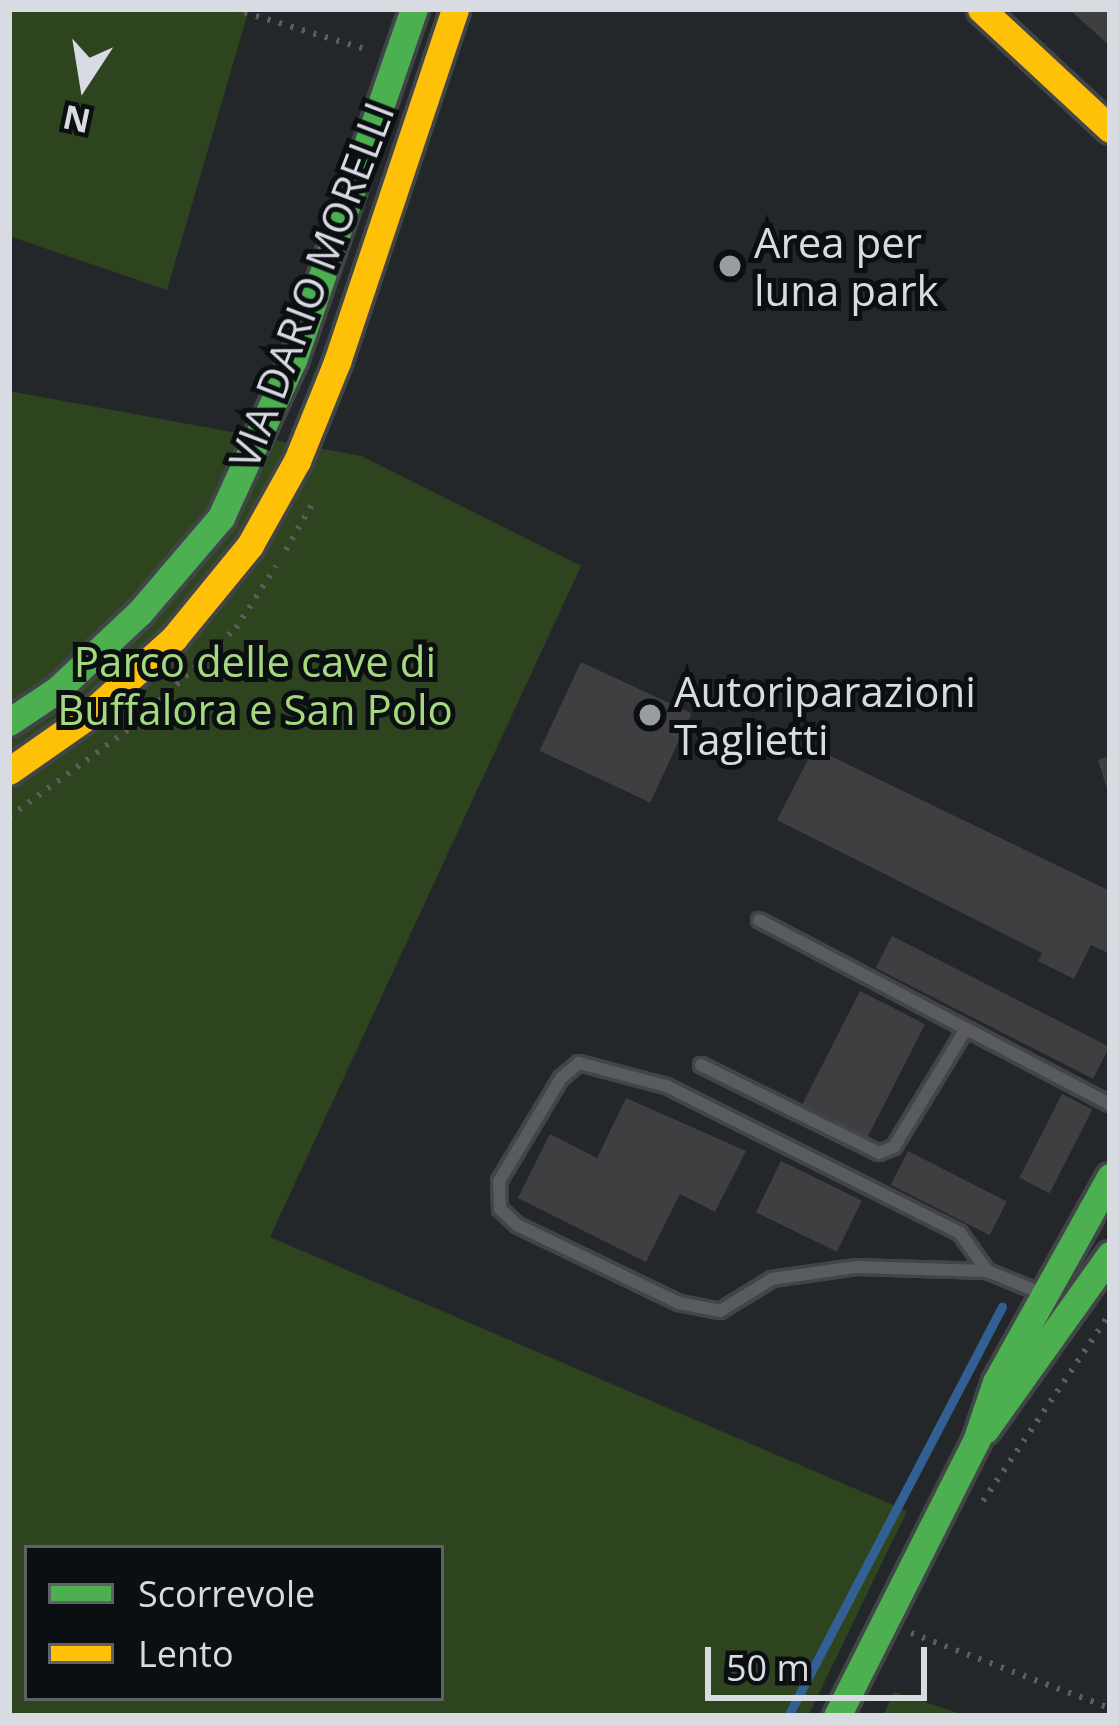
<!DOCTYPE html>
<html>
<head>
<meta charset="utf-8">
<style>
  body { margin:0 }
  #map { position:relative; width:1119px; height:1725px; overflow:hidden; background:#24272a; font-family:"Open Sans",sans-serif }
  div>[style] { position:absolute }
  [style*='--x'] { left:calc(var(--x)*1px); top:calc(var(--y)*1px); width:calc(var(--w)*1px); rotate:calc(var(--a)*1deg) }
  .green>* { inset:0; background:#2e441e }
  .stream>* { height:9px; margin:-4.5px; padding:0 4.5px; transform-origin:4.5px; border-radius:4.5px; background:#336094 }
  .building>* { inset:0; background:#3f3e41; transform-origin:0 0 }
  .path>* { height:6px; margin-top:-3px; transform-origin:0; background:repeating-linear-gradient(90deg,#5b5d60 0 3px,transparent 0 12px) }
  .roads { filter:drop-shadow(3px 0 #414548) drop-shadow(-3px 0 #414548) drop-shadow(0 3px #414548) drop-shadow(0 -3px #414548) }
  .lane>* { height:12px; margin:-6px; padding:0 6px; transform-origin:6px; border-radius:6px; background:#595b5e }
  .fast>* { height:27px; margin:-13.5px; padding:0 13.5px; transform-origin:13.5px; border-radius:13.5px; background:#4caf50 }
  .slow>* { height:27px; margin:-13.5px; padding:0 13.5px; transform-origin:13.5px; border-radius:13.5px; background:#ffc107 }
  .dots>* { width:33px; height:33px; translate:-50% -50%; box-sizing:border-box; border:6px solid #0c0f12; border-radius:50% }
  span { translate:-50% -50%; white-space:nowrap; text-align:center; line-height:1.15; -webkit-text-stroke:10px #0c0f12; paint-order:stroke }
  .poi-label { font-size:42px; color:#d8dce2 }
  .left { translate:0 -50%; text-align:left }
  .street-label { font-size:42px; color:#d8dce2 }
  .park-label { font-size:42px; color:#a4d97c }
  .frame { position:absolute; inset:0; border:12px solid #d8dce2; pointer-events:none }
  .legend { position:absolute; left:24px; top:1545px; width:420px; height:156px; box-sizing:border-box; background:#0c0f12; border:3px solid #5e6165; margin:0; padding:15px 21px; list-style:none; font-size:36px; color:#d8dce2 }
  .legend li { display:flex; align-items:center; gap:24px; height:60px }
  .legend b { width:60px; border:3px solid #5e6165 }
  .north { position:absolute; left:24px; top:24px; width:120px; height:120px; -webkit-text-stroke:9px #0c0f12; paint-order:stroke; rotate:192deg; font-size:33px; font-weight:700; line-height:48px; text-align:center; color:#d8dce2 }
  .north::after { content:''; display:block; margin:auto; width:42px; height:54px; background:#d8dce2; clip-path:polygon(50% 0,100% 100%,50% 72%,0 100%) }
  .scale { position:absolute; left:705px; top:1647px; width:222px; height:54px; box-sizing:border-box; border:6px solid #d8dce2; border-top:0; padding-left:15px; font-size:36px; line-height:42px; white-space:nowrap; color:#d8dce2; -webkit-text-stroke:9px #0c0f12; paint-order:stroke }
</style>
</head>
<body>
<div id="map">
  <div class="green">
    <i style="clip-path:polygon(9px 9px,249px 9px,167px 290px,9px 236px)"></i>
    <i style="clip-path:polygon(evenodd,9px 391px,361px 456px,581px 566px,270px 1237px,907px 1511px,808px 1716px,9px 1716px,9px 391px,27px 1548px,441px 1548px,441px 1698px,27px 1698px,27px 1548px)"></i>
    <i style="clip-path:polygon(894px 1692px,967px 1716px,883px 1716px)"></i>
  </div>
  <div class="stream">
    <i style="--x:788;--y:1716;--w:462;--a:-62.4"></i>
  </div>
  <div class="building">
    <i style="clip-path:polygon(1069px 9px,1110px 9px,1110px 46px)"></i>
    <i style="left:581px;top:662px;width:122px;height:98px;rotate:25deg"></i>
    <i style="clip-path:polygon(814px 748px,1110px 891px,1110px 954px,1091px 945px,1074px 979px,1038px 961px,1042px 953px,777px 820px)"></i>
    <i style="clip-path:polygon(1110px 756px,1110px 795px,1109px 795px,1098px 760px)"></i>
    <i style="left:892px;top:936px;width:244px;height:36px;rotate:27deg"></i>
    <i style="left:860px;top:991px;width:73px;height:130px;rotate:27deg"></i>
    <i style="left:1062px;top:1094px;width:34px;height:94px;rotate:27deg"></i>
    <i style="clip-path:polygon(626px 1098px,746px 1151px,715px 1212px,680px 1194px,646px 1262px,518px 1198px,550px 1134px,597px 1158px)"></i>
    <i style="left:908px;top:1151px;width:111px;height:38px;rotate:27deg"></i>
    <i style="left:781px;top:1161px;width:90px;height:57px;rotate:26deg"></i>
  </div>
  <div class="path">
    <i style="--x:233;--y:9;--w:141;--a:16.9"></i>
    <i style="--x:286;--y:550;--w:53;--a:-60.5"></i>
    <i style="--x:9;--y:817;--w:154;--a:-36.3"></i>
    <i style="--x:133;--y:726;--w:142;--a:-43.6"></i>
    <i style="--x:236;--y:628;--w:74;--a:-57.2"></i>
    <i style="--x:983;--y:1501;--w:221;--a:-55.9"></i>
    <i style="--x:911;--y:1633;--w:213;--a:20.7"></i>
    <i style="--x:899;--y:1716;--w:2;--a:0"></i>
  </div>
  <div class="roads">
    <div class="lane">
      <i style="--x:759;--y:920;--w:396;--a:27.7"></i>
      <i style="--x:701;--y:1065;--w:199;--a:26.3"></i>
      <i style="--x:879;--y:1153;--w:16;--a:-22"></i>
      <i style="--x:894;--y:1147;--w:138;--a:-58.6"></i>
      <i style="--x:987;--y:1271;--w:47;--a:-125.4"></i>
      <i style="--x:960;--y:1233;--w:329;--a:-153.4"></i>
      <i style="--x:666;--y:1086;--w:90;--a:-165.2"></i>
      <i style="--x:579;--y:1063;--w:23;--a:140"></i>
      <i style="--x:561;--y:1078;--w:120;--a:121"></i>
      <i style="--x:499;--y:1181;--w:28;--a:88"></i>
      <i style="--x:500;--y:1209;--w:23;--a:43"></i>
      <i style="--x:517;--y:1225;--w:180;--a:25.7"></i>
      <i style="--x:679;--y:1303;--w:42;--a:11"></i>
      <i style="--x:720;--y:1311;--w:61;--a:-31.6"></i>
      <i style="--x:772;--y:1279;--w:85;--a:-8.1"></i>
      <i style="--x:856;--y:1267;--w:131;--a:1.7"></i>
      <i style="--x:987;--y:1271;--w:61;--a:22"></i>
    </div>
    <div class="fast">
      <i style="--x:9;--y:722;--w:58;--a:-33.7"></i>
      <i style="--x:57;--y:690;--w:114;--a:-43.2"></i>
      <i style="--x:140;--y:612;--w:125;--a:-49.5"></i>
      <i style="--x:221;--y:517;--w:173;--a:-65.4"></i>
      <i style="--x:293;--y:360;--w:371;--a:-71"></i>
      <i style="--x:985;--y:1430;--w:215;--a:-54.5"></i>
      <i style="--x:837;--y:1716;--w:308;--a:-63.2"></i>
      <i style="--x:976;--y:1441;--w:62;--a:-71.3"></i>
      <i style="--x:996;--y:1382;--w:235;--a:-60.9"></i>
    </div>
    <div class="slow">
      <i style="--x:981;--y:9;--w:176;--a:42.9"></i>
      <i style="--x:9;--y:771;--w:94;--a:-35"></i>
      <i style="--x:86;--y:717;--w:118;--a:-41.9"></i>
      <i style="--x:174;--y:638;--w:120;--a:-50.7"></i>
      <i style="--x:250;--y:545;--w:96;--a:-60.8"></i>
      <i style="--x:297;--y:461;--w:107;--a:-68"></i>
      <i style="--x:337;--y:362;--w:372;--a:-71.5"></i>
    </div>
  </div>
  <div class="dots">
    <i style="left:730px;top:266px;background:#999da2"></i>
    <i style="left:650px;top:715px;background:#999da2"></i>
  </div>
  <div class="poi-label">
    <span class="left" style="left:754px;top:266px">Area per<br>luna park</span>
    <span class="left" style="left:674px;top:715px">Autoriparazioni<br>Taglietti</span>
  </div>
  <div class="street-label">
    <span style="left:311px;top:285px;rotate:-69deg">VIA DARIO MORELLI</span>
  </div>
  <div class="park-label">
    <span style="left:255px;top:685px">Parco delle cave di<br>Buffalora e San Polo</span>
  </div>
  <div class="frame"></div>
  <ul class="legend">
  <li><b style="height:15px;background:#4caf50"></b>Scorrevole</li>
  <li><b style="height:15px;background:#ffc107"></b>Lento</li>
  </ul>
  <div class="north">N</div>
  <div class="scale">50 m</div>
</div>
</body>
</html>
